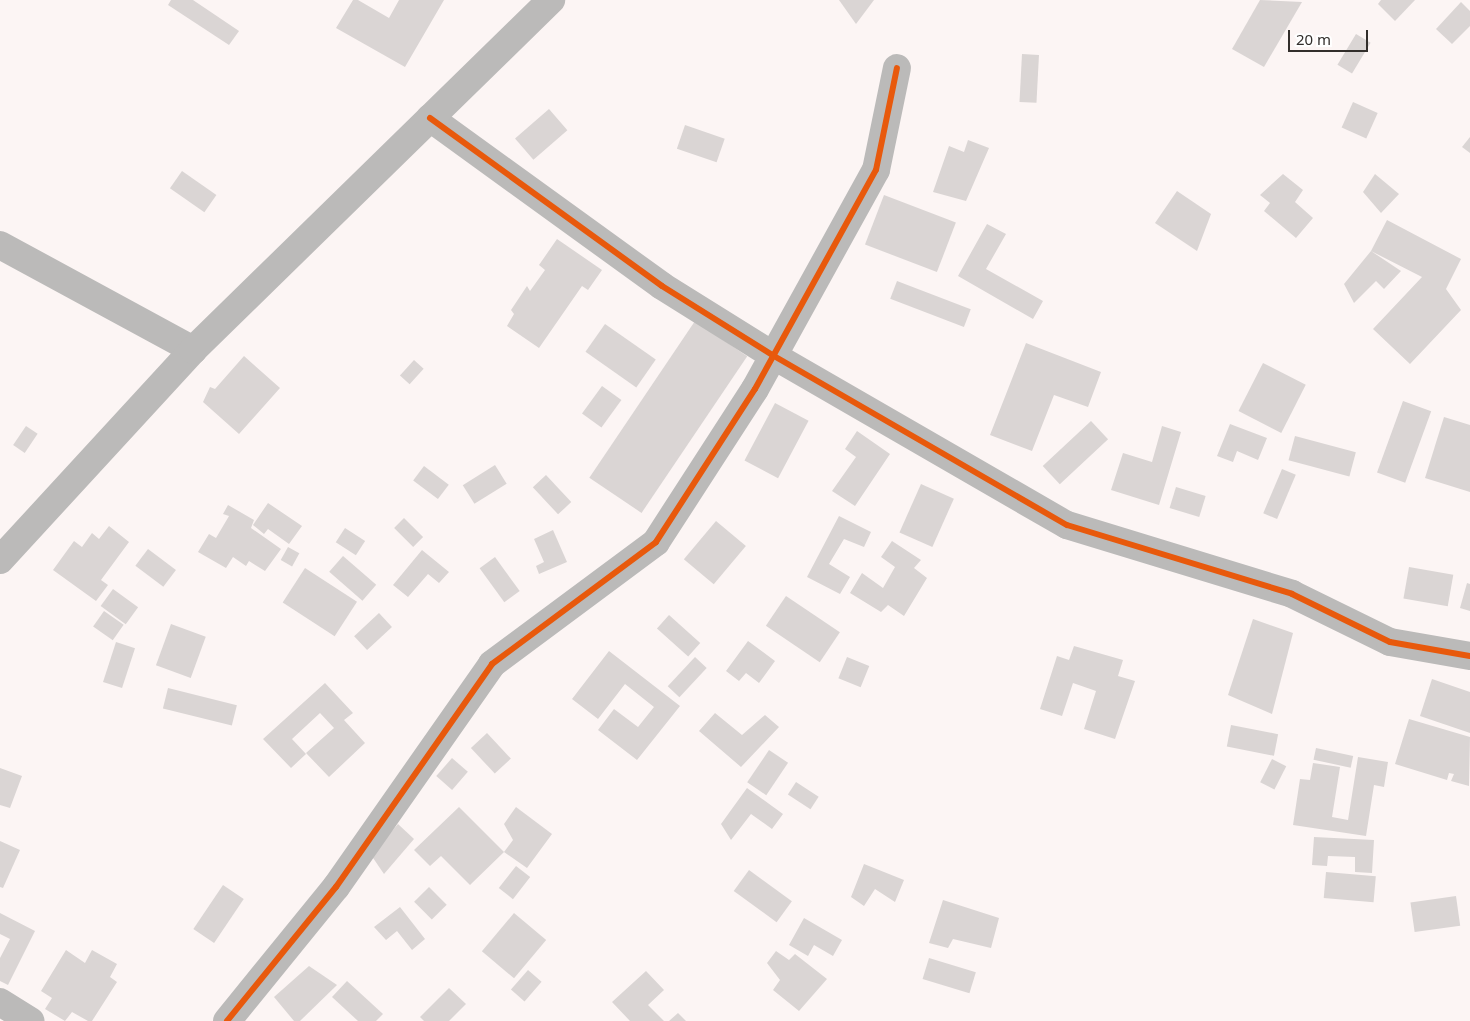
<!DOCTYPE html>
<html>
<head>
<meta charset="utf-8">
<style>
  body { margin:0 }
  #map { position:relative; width:1470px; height:1021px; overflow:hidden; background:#fcf5f4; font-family:"Noto Sans",sans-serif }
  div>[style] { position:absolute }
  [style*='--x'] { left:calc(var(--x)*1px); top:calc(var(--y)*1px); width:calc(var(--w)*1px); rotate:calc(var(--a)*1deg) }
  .building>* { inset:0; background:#dad5d4; transform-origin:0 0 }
  .minor>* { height:28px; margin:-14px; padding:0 14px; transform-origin:14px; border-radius:14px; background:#bbbab9 }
  .cycleway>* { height:6px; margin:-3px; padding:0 3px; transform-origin:3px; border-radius:3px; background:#e8590c }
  span { translate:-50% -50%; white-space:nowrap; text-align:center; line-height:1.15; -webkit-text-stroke:4.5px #fff; paint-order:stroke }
  .scale { position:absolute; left:1288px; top:30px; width:80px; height:22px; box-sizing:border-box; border:2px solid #322e2b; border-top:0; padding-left:6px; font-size:15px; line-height:18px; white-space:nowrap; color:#322e2b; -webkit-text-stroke:4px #fff; paint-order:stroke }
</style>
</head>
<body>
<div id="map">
  <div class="building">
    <i style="clip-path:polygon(171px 0,193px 0,239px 31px,229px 45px,168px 5px)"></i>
    <i style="clip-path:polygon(353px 0,358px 0,389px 18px,399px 0,444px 0,405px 67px,336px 28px)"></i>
    <i style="clip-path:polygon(839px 0,874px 0,856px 24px)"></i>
    <i style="clip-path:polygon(1260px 0,1302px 2px,1264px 67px,1232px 49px)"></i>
    <i style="clip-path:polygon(1381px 0,1415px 0,1395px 21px,1378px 4px)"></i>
    <i style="clip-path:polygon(1461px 2px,1470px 11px,1470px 26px,1452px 44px,1436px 29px)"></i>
    <i style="left:1356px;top:34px;width:17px;height:36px;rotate:31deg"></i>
    <i style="left:1022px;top:54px;width:17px;height:48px;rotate:3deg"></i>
    <i style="left:1353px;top:102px;width:27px;height:28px;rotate:24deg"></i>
    <i style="left:549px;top:109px;width:28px;height:45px;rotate:49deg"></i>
    <i style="left:685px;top:125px;width:42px;height:25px;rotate:19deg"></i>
    <i style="clip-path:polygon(1470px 137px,1470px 153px,1462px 147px)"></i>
    <i style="clip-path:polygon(968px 140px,989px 148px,966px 201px,933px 192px,949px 146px,964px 152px)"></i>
    <i style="left:182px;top:171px;width:42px;height:21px;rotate:35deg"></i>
    <i style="clip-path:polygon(1283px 174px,1303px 190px,1295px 202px,1313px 218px,1296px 238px,1264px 211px,1270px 203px,1260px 195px)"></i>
    <i style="clip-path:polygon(1375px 174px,1399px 194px,1381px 213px,1363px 192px)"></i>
    <i style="clip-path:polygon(1177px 191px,1211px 214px,1197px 251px,1155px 223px)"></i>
    <i style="left:884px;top:195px;width:77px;height:53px;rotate:21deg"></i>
    <i style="clip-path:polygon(1387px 220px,1461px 259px,1446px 289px,1461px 310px,1410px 364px,1373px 329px,1422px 277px,1371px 251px,1401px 271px,1384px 289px,1376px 281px,1354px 303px,1344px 284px,1371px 251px)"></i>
    <i style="clip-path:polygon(987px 224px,1006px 234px,986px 269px,1043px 301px,1033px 319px,958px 276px)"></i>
    <i style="clip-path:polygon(557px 239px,602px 270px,588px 290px,582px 286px,539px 348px,507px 326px,514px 314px,511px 310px,527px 286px,530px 291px,545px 270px,539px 265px)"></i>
    <i style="left:897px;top:281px;width:79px;height:19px;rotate:21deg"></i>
    <i style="left:695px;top:321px;width:63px;height:189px;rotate:34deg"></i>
    <i style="left:605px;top:324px;width:62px;height:34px;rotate:35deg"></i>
    <i style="clip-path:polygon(1026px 343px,1101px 372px,1088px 407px,1054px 395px,1032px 451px,990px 435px)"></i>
    <i style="clip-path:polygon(244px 356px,280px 388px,239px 434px,203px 402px,210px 387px,215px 389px)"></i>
    <i style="left:414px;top:360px;width:13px;height:21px;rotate:42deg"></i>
    <i style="left:1263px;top:363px;width:48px;height:54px;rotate:27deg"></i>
    <i style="left:602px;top:386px;width:24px;height:34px;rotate:36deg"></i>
    <i style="left:1403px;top:401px;width:30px;height:76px;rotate:20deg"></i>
    <i style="left:775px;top:403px;width:38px;height:65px;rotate:28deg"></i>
    <i style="clip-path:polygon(1444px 417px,1470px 425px,1470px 492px,1425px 478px)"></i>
    <i style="left:1091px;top:421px;width:25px;height:66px;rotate:47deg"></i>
    <i style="clip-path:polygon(1230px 424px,1267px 438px,1258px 460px,1237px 451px,1233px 462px,1217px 456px)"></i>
    <i style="left:26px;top:426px;width:14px;height:23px;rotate:34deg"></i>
    <i style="clip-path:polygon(1162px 426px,1181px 432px,1159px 505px,1111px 490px,1123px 453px,1152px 462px)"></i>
    <i style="clip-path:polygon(857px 431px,890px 454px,855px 506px,832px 491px,856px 457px,845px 449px)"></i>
    <i style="left:1295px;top:436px;width:63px;height:25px;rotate:15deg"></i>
    <i style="left:495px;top:465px;width:22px;height:38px;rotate:58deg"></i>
    <i style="left:424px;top:466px;width:31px;height:18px;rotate:37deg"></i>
    <i style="left:1282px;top:469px;width:15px;height:48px;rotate:23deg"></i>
    <i style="left:546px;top:475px;width:37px;height:18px;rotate:47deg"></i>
    <i style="left:921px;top:484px;width:36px;height:53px;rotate:24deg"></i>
    <i style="left:1176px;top:487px;width:31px;height:22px;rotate:17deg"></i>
    <i style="clip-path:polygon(268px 503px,302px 526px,289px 544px,268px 529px,264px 534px,253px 525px)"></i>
    <i style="clip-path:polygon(228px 505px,254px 520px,251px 528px,281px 549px,265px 571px,249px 561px,246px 566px,233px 557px,226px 568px,198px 552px,209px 534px,216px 538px,229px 516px,223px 514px)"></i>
    <i style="clip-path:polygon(839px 516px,871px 532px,864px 547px,844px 539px,829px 564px,850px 577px,840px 594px,807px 577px)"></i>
    <i style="left:404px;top:518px;width:27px;height:14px;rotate:45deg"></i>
    <i style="left:716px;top:521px;width:39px;height:50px;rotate:40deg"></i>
    <i style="clip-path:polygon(109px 526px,129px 542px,101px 580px,108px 585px,96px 601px,53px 570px,74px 541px,82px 547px,92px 533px,99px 539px)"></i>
    <i style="left:345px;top:528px;width:24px;height:17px;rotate:33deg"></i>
    <i style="clip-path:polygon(553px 530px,567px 562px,539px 574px,536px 566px,544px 562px,534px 539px)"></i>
    <i style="clip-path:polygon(892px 541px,921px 560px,914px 568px,927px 578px,904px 616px,888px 605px,881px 612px,850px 593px,862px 573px,883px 588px,895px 567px,881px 557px)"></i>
    <i style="left:288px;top:547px;width:13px;height:15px;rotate:29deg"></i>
    <i style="left:148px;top:549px;width:35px;height:21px;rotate:37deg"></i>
    <i style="clip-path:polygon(422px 550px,449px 572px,439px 583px,428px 574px,408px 597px,393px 585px)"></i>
    <i style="left:343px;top:556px;width:44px;height:21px;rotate:41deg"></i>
    <i style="left:495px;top:557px;width:42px;height:19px;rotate:54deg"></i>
    <i style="left:1409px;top:567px;width:45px;height:32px;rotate:10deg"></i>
    <i style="left:305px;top:568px;width:62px;height:41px;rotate:33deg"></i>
    <i style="clip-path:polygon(1467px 583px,1470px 584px,1470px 611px,1460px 608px)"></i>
    <i style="left:113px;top:589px;width:31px;height:21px;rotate:36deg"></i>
    <i style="left:786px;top:596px;width:65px;height:36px;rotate:34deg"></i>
    <i style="left:104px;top:611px;width:24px;height:19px;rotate:35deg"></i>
    <i style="left:379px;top:613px;width:19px;height:34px;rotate:47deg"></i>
    <i style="left:669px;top:615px;width:42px;height:18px;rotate:42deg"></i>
    <i style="clip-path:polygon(1253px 619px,1293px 633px,1272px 714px,1228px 695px)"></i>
    <i style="left:171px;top:624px;width:37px;height:44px;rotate:20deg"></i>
    <i style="clip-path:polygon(748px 641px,775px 661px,759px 683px,746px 673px,739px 681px,726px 671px)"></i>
    <i style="left:116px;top:642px;width:20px;height:42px;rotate:18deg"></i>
    <i style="clip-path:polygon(1074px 646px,1123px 660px,1118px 676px,1135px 681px,1115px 739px,1084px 729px,1096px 691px,1073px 683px,1062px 716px,1040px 709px,1057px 656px,1069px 660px)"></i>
    <i style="clip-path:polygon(609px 651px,680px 706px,637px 760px,598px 730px,614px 709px,638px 727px,654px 707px,625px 684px,598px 719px,572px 699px)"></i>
    <i style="left:695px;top:657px;width:16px;height:40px;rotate:43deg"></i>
    <i style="left:847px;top:657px;width:24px;height:23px;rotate:22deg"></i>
    <i style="clip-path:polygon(1432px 679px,1470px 692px,1470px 733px,1420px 716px)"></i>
    <i style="clip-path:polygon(325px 683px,353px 713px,344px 720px,365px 743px,329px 777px,306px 753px,334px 728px,320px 713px,292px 739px,306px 754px,291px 768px,263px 739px)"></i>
    <i style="left:168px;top:688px;width:71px;height:21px;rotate:14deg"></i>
    <i style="clip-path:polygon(715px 713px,742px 735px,765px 715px,779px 727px,741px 767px,699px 731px)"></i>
    <i style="clip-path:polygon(1409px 719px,1470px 737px,1469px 786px,1451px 781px,1454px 774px,1449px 773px,1447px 780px,1395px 764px)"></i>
    <i style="left:1231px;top:725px;width:48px;height:22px;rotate:11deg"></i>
    <i style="left:487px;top:733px;width:35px;height:22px;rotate:47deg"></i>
    <i style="left:1316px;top:748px;width:38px;height:12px;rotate:12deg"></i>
    <i style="left:769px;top:750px;width:23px;height:39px;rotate:34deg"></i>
    <i style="clip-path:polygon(1358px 757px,1388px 762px,1384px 787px,1374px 785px,1366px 836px,1293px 825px,1300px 779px,1310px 780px,1313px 763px,1340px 767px,1332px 817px,1348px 820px)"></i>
    <i style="left:452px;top:758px;width:21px;height:24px;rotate:41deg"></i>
    <i style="left:1272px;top:759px;width:16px;height:26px;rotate:27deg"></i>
    <i style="clip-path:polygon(0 768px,22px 776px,10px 808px,0 805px)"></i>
    <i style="left:796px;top:782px;width:27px;height:15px;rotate:33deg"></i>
    <i style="clip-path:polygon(747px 788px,783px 814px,772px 829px,751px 814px,731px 840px,721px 824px)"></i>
    <i style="clip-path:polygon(459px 807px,504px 852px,470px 885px,441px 856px,430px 866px,414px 850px)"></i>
    <i style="clip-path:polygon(516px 807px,552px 834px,527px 868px,504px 852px,513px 840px,504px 824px)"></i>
    <i style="clip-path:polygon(398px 824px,414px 839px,384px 874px,371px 855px)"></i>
    <i style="clip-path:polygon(1314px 837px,1374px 840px,1372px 873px,1355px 872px,1355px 857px,1328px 856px,1327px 866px,1312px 865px)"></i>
    <i style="clip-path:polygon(0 841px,20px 850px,3px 888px,0 887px)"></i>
    <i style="clip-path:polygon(864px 864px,904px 880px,895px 902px,875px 889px,864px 906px,851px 897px)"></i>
    <i style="left:516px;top:866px;width:18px;height:28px;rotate:38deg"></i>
    <i style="left:749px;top:870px;width:53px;height:26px;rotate:36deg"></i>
    <i style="left:1326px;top:872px;width:50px;height:26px;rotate:5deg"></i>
    <i style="left:223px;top:885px;width:25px;height:53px;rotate:34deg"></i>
    <i style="left:429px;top:887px;width:25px;height:21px;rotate:45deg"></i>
    <i style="left:1456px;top:896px;width:30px;height:46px;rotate:82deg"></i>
    <i style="clip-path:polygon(943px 900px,999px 918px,991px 948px,953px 939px,948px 948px,929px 943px)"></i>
    <i style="clip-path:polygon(400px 907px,425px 939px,412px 950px,397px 931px,386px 940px,374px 927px)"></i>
    <i style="clip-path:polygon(0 913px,35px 931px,8px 985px,0 981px,0 958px,10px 939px,0 934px)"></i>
    <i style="left:514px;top:913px;width:42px;height:50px;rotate:40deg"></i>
    <i style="clip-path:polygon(804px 918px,842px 940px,833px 956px,814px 945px,808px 956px,789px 945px)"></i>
    <i style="clip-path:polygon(66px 950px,85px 963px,92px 950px,117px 964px,110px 977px,117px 982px,92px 1021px,88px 1021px,72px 1012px,65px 1021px,45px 1009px,52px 998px,41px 991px)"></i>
    <i style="clip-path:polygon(776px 951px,789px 960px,795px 954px,827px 979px,799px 1011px,773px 990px,780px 980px,767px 963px)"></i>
    <i style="left:929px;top:958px;width:49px;height:22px;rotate:17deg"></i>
    <i style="clip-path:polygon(309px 966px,337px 985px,300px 1021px,294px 1021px,274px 997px)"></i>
    <i style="left:528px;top:970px;width:18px;height:26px;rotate:41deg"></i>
    <i style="clip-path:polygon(646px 971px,664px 990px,648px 1005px,664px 1021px,630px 1021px,612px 1002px)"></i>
    <i style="clip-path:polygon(347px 981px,383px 1014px,376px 1021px,358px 1021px,332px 997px)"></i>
    <i style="clip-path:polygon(449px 988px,466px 1004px,449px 1021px,424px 1021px,420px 1017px)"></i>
    <i style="clip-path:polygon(678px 1013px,686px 1021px,669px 1021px)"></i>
  </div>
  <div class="minor">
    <i style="--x:430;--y:118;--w:286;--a:35.9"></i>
    <i style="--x:662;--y:286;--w:132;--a:32"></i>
    <i style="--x:774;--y:356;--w:338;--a:30"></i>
    <i style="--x:1067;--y:525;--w:235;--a:17"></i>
    <i style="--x:1292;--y:594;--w:109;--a:26.1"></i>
    <i style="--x:1390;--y:642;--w:81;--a:9.9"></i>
    <i style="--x:0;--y:245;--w:220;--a:28.5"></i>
    <i style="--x:0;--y:560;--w:285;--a:-47.4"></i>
    <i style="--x:193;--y:350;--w:501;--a:-44.35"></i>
    <i style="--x:0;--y:1002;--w:36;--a:32"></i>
    <i style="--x:227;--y:1021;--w:173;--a:-50.9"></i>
    <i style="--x:336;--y:887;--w:272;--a:-55"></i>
    <i style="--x:492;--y:664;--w:204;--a:-36.6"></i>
    <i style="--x:656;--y:542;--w:182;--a:-57.1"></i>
    <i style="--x:755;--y:389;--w:250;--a:-61.1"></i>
    <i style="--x:876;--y:170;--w:104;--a:-78.4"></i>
  </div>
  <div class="cycleway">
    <i style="--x:430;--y:118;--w:286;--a:35.9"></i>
    <i style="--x:662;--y:286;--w:132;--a:32"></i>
    <i style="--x:774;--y:356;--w:338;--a:30"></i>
    <i style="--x:1067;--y:525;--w:235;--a:17"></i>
    <i style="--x:1292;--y:594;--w:109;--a:26.1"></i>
    <i style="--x:1390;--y:642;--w:81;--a:9.9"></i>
    <i style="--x:227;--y:1021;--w:173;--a:-50.9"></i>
    <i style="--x:336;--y:887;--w:272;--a:-55"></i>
    <i style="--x:492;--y:664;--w:204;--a:-36.6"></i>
    <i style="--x:656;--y:542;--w:182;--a:-57.1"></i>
    <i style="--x:755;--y:389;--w:250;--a:-61.1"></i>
    <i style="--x:876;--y:170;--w:104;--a:-78.4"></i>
  </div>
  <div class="scale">20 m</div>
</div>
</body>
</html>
